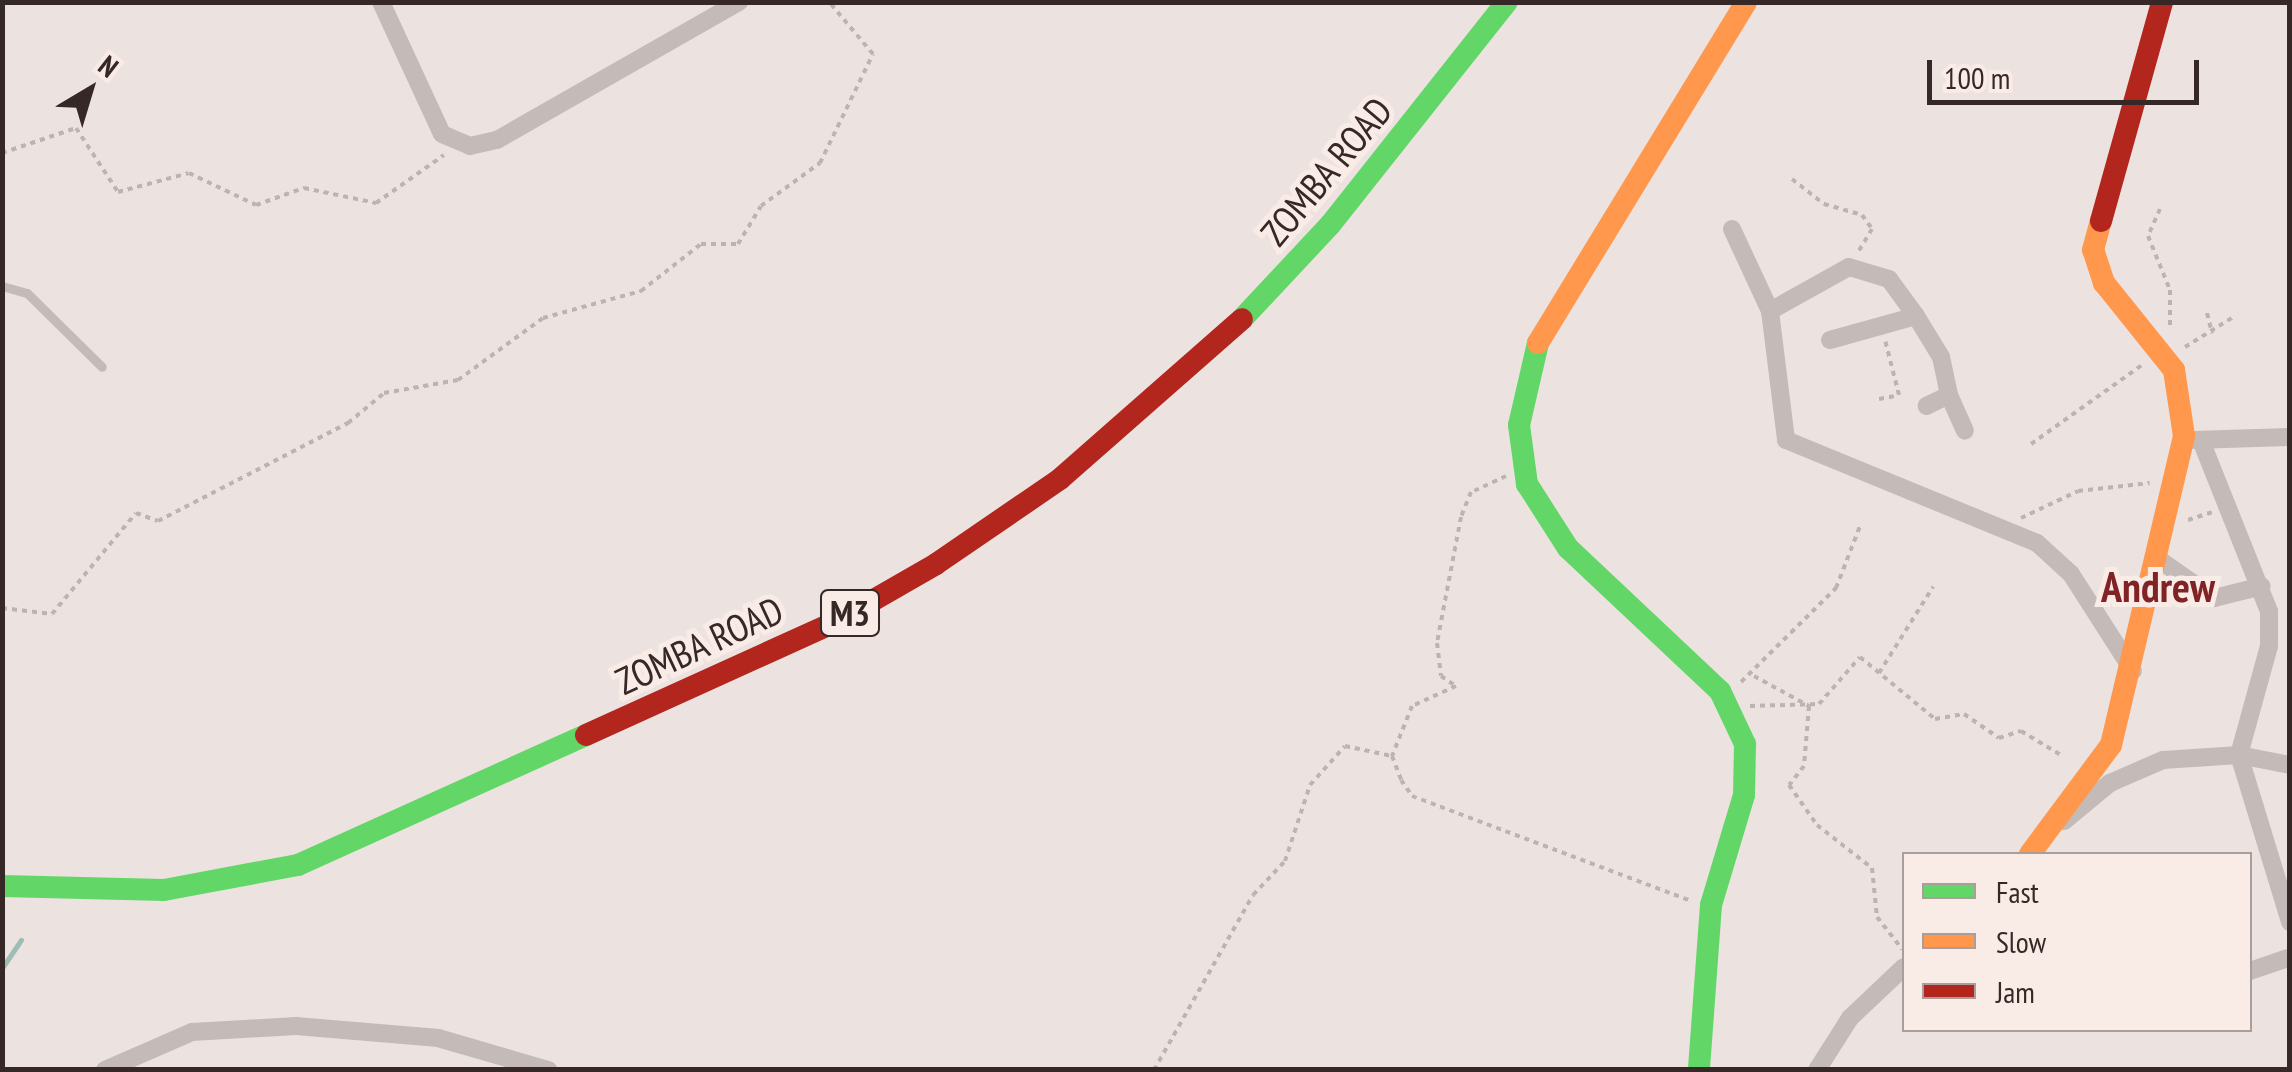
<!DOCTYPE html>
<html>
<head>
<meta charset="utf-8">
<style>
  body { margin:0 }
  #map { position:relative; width:2292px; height:1072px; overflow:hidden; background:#ece3e0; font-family:"PT Sans Narrow",sans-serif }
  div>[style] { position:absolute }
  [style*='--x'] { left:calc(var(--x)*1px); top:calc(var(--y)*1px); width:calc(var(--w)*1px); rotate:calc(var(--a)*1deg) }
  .stream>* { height:5px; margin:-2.5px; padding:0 2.5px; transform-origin:2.5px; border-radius:2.5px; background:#9dbdb5 }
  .path>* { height:4px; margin-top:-2px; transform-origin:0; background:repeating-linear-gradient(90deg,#bdb4b2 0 5px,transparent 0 10px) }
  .lane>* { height:9px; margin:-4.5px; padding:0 4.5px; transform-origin:4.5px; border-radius:4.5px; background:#c4bbb9 }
  .street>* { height:18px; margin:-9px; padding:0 9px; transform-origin:9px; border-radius:9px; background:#c4bbb9 }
  .fast>* { height:22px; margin:-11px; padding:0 11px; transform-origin:11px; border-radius:11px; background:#63d668 }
  .slow>* { height:22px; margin:-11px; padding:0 11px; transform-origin:11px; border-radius:11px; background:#ff974d }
  .jam>* { height:22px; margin:-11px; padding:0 11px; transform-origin:11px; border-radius:11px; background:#b3261e }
  span { translate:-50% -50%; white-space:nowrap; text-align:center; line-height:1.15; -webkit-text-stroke:10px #f9ece7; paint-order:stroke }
  .shield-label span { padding:2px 8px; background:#f9ece7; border:2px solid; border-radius:8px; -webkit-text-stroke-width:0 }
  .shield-label { font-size:35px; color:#352827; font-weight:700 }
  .street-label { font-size:38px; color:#352827 }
  .quarter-label { font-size:42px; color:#812324; font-weight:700 }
  .frame { position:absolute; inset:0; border:5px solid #352827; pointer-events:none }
  .legend { position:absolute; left:1902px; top:852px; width:350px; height:180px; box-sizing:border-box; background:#f9ece7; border:2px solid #ab9e9a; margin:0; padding:12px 18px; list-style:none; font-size:30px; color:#352827 }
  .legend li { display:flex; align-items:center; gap:20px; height:50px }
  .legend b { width:50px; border:2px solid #ab9e9a }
  .north { position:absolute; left:40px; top:40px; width:100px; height:100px; -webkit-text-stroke:8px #f9ece7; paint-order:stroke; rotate:38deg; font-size:28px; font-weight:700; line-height:40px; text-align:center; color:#352827 }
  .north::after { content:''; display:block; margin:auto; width:35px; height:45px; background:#352827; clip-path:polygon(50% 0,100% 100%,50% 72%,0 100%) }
  .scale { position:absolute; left:1927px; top:60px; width:272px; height:45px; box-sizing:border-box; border:5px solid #352827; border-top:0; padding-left:12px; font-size:30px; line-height:35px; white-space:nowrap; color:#352827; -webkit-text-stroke:8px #f9ece7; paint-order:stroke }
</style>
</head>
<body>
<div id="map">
  <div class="stream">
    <i style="--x:2;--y:968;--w:34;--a:-56"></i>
  </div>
  <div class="path">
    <i style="--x:2;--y:153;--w:78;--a:-18.7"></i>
    <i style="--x:76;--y:128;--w:77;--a:56.7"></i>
    <i style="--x:118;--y:192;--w:73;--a:-15"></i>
    <i style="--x:189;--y:173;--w:74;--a:25.5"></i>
    <i style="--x:256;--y:205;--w:51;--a:-19.5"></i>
    <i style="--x:304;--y:188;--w:74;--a:11.8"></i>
    <i style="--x:376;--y:203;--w:83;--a:-35.2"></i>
    <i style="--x:1792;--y:179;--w:41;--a:38"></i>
    <i style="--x:1824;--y:204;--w:40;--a:16"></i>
    <i style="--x:1862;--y:215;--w:17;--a:54"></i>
    <i style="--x:1872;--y:229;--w:26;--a:121"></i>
    <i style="--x:2160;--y:209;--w:30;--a:114"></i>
    <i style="--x:2148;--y:236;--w:58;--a:67.8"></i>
    <i style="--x:2170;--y:290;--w:39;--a:90"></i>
    <i style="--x:2207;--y:313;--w:21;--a:76"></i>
    <i style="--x:2185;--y:347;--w:59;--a:-31.8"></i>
    <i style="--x:1879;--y:399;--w:20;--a:-11"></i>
    <i style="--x:1899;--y:395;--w:57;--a:-104.3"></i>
    <i style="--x:2031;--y:444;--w:136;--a:-35.4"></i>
    <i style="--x:1506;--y:476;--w:38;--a:155"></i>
    <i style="--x:1471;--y:492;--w:27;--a:112"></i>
    <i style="--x:1461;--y:517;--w:128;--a:100.8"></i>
    <i style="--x:1437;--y:643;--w:33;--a:83"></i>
    <i style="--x:1441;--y:676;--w:18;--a:34"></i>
    <i style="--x:1456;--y:686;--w:48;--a:155.6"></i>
    <i style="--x:1412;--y:706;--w:54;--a:111.8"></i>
    <i style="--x:1392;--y:756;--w:26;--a:69"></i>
    <i style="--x:1401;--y:780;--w:19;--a:55"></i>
    <i style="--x:1412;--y:796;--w:298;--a:20.6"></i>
    <i style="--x:2021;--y:518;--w:63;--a:-25.3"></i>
    <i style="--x:2078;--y:491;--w:72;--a:-6.3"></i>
    <i style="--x:2188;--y:520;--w:25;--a:-18"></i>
    <i style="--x:2;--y:608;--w:50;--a:6.8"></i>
    <i style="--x:52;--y:614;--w:131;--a:-50.3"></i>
    <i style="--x:136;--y:513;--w:23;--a:20"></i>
    <i style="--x:158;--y:521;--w:214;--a:-27.3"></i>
    <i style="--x:348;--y:423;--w:47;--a:-39.8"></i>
    <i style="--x:384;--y:393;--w:75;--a:-10"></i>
    <i style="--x:458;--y:380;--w:105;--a:-36.1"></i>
    <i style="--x:543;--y:318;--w:102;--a:-15.4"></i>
    <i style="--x:641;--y:291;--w:76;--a:-38.1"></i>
    <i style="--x:701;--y:244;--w:37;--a:0"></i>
    <i style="--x:738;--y:244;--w:44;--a:-58.8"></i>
    <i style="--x:761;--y:206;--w:73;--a:-36.1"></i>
    <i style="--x:820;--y:163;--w:121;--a:-64.1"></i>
    <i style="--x:873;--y:54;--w:68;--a:-130.2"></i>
    <i style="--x:1879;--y:673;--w:102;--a:-57.9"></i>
    <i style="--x:1754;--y:676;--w:63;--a:28.6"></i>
    <i style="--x:1809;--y:706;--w:60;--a:94.8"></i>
    <i style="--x:1804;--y:766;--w:24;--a:128"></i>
    <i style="--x:1789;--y:785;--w:49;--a:55"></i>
    <i style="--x:1817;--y:825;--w:70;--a:38"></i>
    <i style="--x:1872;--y:868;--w:49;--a:84.2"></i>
    <i style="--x:1877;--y:917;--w:41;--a:52"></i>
    <i style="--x:1741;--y:682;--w:134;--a:-44.7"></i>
    <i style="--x:1836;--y:588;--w:66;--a:-68.8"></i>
    <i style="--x:1750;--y:706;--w:69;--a:-1.7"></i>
    <i style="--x:1819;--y:704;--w:62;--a:-48.9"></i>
    <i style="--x:1860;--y:657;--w:97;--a:39.6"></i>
    <i style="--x:1935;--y:719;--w:29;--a:-10"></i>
    <i style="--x:1964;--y:714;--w:42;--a:34.4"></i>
    <i style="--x:1999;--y:738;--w:23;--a:-18"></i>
    <i style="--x:2021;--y:731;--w:47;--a:31"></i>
    <i style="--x:1154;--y:1070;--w:201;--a:-60.5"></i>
    <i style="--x:1253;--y:895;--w:47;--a:-46.7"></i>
    <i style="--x:1285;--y:861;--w:80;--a:-71.8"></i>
    <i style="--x:1310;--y:785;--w:52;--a:-48.1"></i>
    <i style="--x:1345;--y:746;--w:48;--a:12"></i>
  </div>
  <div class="lane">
    <i style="--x:2;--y:286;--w:26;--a:16"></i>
    <i style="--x:27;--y:293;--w:105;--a:44.6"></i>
  </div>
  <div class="street">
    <i style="--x:381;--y:2;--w:145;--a:65.2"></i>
    <i style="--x:442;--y:134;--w:30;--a:23"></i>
    <i style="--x:470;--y:146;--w:28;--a:-13"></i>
    <i style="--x:497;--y:140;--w:279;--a:-29.7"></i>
    <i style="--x:1732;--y:229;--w:90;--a:65.1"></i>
    <i style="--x:1770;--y:311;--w:130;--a:82.9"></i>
    <i style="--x:1786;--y:440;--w:271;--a:22.3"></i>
    <i style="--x:2037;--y:543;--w:46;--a:42.4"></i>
    <i style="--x:2071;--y:574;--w:115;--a:57.4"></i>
    <i style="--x:1770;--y:311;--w:90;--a:-29.1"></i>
    <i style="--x:1849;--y:267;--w:42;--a:16.7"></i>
    <i style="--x:1889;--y:279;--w:46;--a:53.9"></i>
    <i style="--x:1830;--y:340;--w:89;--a:-15.6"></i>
    <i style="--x:1916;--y:316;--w:48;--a:58.6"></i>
    <i style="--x:1941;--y:357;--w:39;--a:78"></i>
    <i style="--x:1949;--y:395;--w:25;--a:154"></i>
    <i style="--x:1949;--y:395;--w:39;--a:66"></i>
    <i style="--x:2194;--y:440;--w:96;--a:-1.8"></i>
    <i style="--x:2202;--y:443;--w:181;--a:68.3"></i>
    <i style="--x:2269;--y:611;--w:35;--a:90"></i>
    <i style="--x:2269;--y:646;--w:113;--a:105.4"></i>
    <i style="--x:2239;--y:755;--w:175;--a:73"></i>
    <i style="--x:2161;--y:561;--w:65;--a:34.9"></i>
    <i style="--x:2214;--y:598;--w:49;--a:-14"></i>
    <i style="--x:2064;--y:821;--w:60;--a:-39.6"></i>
    <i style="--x:2110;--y:783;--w:58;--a:-23.5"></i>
    <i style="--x:2163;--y:760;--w:76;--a:-3.8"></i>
    <i style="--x:2239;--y:755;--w:52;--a:11.1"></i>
    <i style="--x:2250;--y:971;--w:39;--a:-19"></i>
    <i style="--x:105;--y:1070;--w:95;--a:-23.6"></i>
    <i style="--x:192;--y:1032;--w:104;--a:-3.3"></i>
    <i style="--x:296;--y:1026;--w:143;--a:4.8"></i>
    <i style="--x:438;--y:1038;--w:115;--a:16.2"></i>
    <i style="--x:1817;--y:1070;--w:62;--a:-57.6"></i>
    <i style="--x:1850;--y:1018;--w:74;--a:-43.4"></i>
  </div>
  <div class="fast">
    <i style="--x:1242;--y:319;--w:129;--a:-46.9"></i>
    <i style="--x:1330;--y:225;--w:285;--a:-51.6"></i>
    <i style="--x:1538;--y:343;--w:84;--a:103"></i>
    <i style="--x:1519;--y:425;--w:60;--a:82.3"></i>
    <i style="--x:1527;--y:484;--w:76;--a:57.4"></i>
    <i style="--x:1568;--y:548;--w:209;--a:43.3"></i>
    <i style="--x:1720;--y:691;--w:59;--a:64.7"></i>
    <i style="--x:1745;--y:744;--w:51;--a:91.1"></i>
    <i style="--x:1744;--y:795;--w:115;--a:106.7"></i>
    <i style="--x:1711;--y:905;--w:165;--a:94.2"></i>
    <i style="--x:2;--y:886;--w:162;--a:1.4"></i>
    <i style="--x:164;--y:890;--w:136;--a:-10.6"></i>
    <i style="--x:298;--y:865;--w:316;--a:-24.3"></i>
  </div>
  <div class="slow">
    <i style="--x:1538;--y:343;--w:399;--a:-58.6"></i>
    <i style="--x:2030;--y:854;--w:136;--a:-53.4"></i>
    <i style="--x:2111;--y:745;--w:318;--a:-76.7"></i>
    <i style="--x:2184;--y:436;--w:67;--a:-98.6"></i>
    <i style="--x:2174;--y:370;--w:112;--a:-128.8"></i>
    <i style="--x:2104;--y:283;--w:35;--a:-108"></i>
    <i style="--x:2093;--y:250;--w:30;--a:-75"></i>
  </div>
  <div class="jam">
    <i style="--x:2101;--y:221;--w:227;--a:-74.4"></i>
    <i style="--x:586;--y:735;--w:276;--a:-24.4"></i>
    <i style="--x:837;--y:621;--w:114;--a:-29.9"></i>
    <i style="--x:936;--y:564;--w:150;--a:-34.4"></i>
    <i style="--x:1060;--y:479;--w:242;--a:-41.3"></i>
  </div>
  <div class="shield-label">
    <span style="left:850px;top:613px">M3</span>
  </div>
  <div class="street-label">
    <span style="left:1326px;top:171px;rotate:-50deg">ZOMBA ROAD</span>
    <span style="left:699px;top:645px;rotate:-25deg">ZOMBA ROAD</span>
  </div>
  <div class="quarter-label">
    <span style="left:2158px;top:587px">Andrew</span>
  </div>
  <div class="frame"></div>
  <ul class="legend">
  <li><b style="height:12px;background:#63d668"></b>Fast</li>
  <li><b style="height:12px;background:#ff974d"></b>Slow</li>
  <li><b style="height:12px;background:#b3261e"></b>Jam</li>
  </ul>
  <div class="north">N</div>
  <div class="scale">100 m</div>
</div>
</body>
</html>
